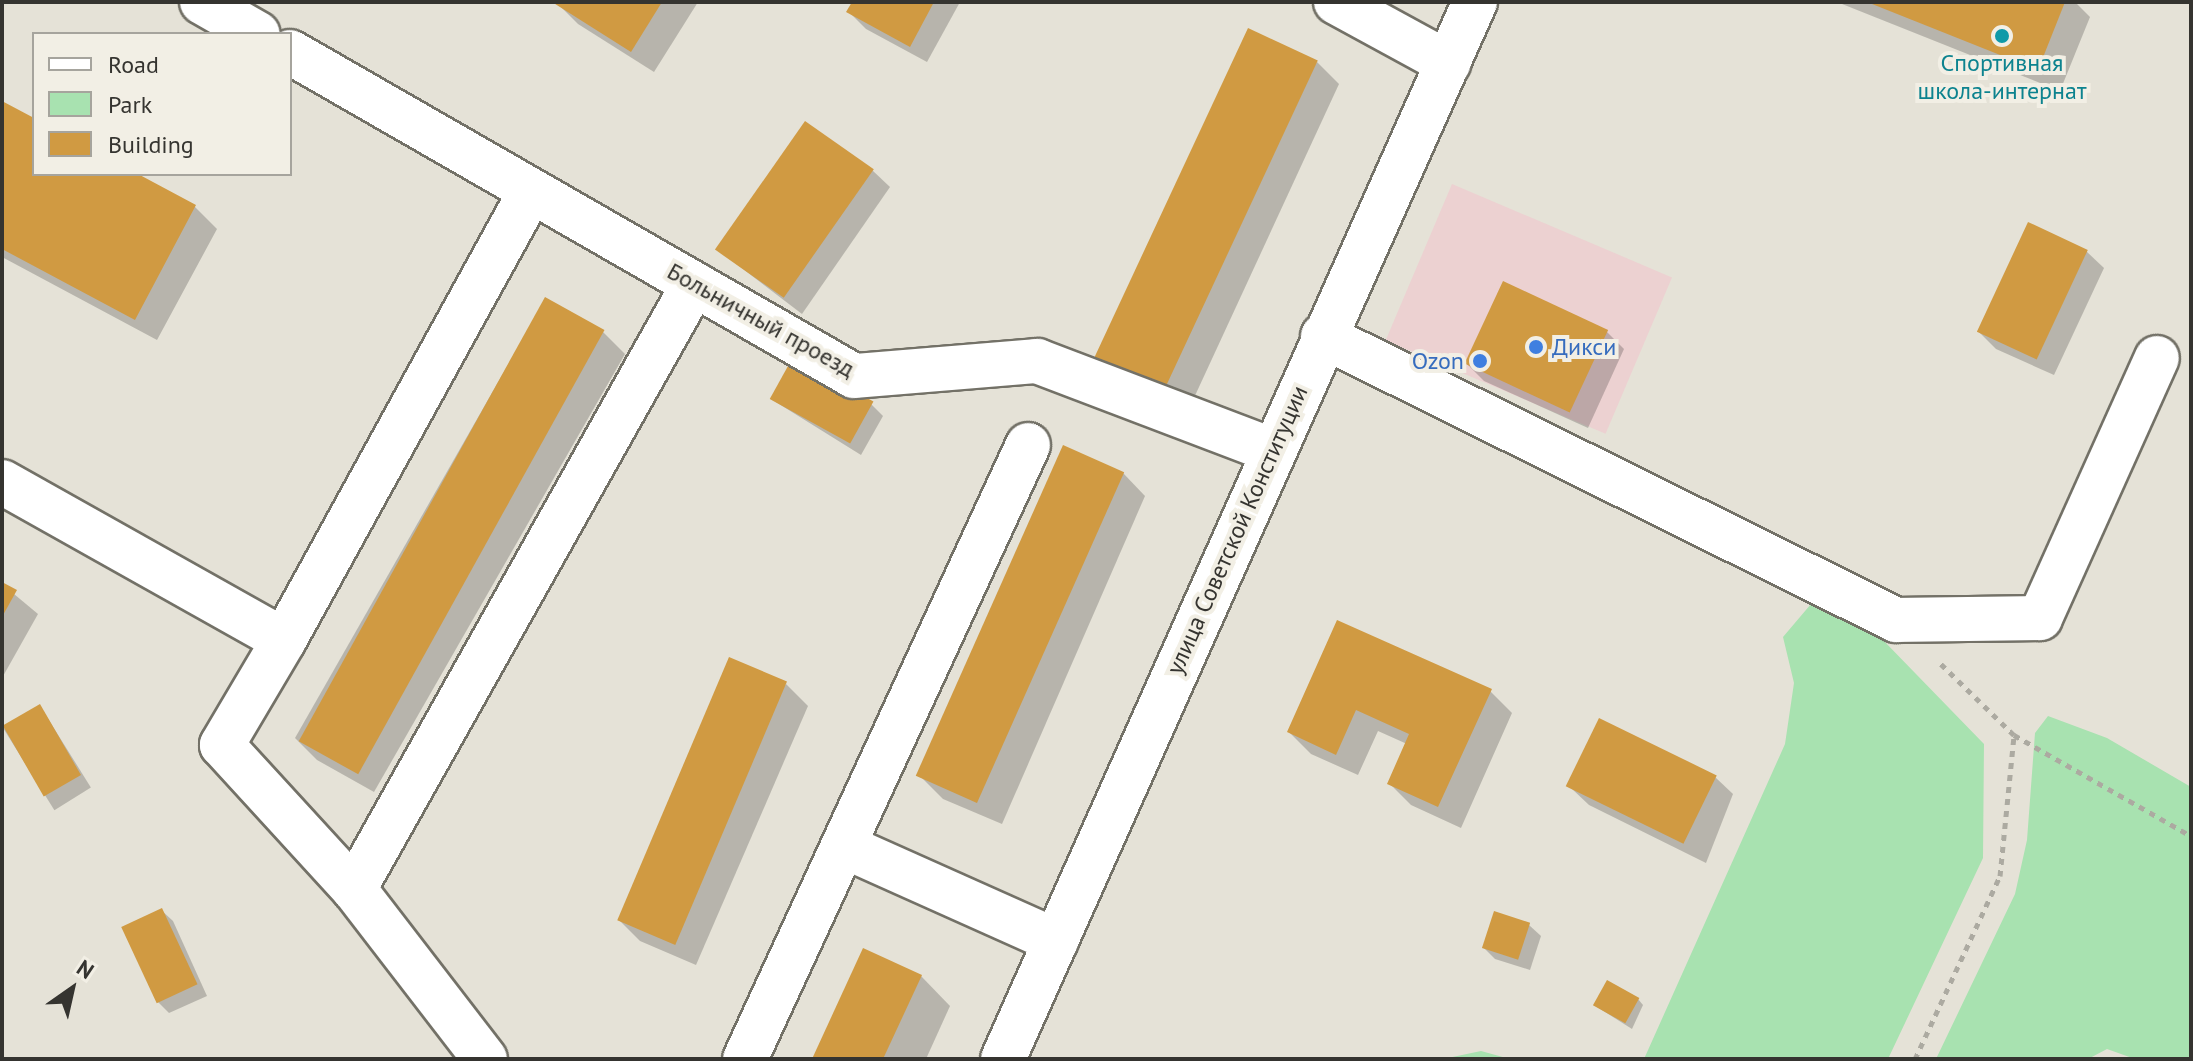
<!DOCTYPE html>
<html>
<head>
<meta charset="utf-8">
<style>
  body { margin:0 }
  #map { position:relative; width:2193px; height:1061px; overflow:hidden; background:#e5e2d7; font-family:"PT Sans",sans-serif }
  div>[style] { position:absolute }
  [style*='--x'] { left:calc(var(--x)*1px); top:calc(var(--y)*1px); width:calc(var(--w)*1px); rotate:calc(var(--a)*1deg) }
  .commercial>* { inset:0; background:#ecd1d1; transform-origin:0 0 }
  .green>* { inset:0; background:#a8e2b0 }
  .shadow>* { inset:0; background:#0003; transform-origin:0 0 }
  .building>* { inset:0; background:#d09a42; transform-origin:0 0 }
  .path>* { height:5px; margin-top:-2.5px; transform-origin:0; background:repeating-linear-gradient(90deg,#acaaa1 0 6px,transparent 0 12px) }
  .roads { filter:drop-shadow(2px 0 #737167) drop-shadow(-2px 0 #737167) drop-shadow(0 2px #737167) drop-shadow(0 -2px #737167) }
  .minor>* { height:44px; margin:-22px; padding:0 22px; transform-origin:22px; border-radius:22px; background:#fff }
  .dots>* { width:22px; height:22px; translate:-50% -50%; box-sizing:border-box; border:4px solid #f2efe5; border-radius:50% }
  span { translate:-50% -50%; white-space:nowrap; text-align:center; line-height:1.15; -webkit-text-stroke:8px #f2efe5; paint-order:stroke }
  .culture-label { font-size:24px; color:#0d838f }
  .street-label { font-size:24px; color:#353430 }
  .shop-label { font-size:24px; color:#366cbe }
  .left { translate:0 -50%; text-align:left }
  .right { translate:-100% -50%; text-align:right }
  .frame { position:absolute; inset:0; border:4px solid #353430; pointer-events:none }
  .legend { position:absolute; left:32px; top:32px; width:260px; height:144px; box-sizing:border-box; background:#f2efe5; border:2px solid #a6a49d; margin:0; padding:10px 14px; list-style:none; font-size:24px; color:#353430 }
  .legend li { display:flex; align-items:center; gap:16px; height:40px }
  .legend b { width:40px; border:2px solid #a6a49d }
  .north { position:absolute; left:32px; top:949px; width:80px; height:80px; -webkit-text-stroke:6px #f2efe5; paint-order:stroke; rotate:34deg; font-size:22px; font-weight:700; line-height:32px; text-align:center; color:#353430 }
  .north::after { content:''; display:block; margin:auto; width:28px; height:36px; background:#353430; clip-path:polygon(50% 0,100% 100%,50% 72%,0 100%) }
</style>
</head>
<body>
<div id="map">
  <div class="commercial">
    <i style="left:1452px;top:184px;width:239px;height:170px;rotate:23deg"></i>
  </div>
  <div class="green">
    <i style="clip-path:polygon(1811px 604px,1882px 639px,1984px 744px,1983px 858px,1888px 1059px,1644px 1059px,1785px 744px,1794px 683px,1783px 637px)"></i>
    <i style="clip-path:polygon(2048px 716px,2107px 738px,2191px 787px,2191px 1059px,2135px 1059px,2107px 1049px,2088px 1059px,1936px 1059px,2015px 894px,2027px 840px,2035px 733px)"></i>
    <i style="clip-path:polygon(1481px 1051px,1510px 1059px,1443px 1059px)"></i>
  </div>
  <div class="shadow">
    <i style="clip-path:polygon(556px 2px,698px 2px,654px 72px,578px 24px)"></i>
    <i style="clip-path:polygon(854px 2px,960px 2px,927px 62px,866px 29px,849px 12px)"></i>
    <i style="clip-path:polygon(1837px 2px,2075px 2px,2090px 17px,2060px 91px)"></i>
    <i style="clip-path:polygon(1317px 62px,1339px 84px,1187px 413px,1119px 381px)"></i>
    <i style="clip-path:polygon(2px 104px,34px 121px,34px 174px,134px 174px,195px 207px,217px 229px,157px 340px,2px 257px)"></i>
    <i style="clip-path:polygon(872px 170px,890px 187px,802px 314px,718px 250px)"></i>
    <i style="clip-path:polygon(2086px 251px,2104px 268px,2054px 375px,1996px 349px,1979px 332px)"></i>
    <i style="clip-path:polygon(545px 300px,603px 332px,625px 354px,374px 792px,317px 760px,295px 738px)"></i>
    <i style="clip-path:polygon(1607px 332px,1624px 349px,1588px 428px,1484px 381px,1467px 364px)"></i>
    <i style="clip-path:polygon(771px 399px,871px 404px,883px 416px,861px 455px)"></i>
    <i style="clip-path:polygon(1123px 473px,1145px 496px,1002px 824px,943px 799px,921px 777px)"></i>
    <i style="clip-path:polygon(2px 584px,38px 614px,2px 678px)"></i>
    <i style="clip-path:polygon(1338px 622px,1490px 691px,1512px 713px,1461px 828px,1411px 805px,1389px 783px,1407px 744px,1378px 731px,1358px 775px,1311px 754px,1289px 732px)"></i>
    <i style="clip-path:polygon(786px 684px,808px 706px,696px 965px,640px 941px,618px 919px)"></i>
    <i style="left:40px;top:706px;width:96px;height:43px;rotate:58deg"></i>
    <i style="clip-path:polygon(1715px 777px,1733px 794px,1706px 863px,1589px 805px,1571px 788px)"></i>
    <i style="clip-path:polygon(161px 910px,173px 921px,207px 996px,169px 1013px,158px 1002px)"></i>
    <i style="clip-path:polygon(1529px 925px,1541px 936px,1530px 970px,1495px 959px,1483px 947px)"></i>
    <i style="clip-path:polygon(921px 976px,950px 1006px,926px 1059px,814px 1059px)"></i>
    <i style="clip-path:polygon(1638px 999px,1643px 1005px,1632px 1029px,1594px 1005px)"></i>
  </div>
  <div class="building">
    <i style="clip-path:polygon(552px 2px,662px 2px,631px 52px)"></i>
    <i style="clip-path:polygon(852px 2px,934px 2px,910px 47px,846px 12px)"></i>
    <i style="clip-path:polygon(1867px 2px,2065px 2px,2038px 70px)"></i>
    <i style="left:1248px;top:28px;width:77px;height:366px;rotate:25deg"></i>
    <i style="clip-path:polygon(2px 101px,34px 118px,34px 174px,138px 174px,196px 205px,135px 320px,2px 249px)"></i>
    <i style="left:805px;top:121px;width:84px;height:157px;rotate:35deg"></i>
    <i style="left:2028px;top:222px;width:66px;height:121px;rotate:25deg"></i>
    <i style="left:1503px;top:281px;width:116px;height:91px;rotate:25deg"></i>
    <i style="left:545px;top:297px;width:68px;height:508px;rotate:29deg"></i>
    <i style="left:793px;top:357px;width:92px;height:48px;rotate:29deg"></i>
    <i style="left:1063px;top:445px;width:67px;height:362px;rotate:24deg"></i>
    <i style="clip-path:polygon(2px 582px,17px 590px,2px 617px)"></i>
    <i style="clip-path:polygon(1337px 620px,1492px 689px,1438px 807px,1387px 784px,1409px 734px,1356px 710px,1336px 755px,1287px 732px)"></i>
    <i style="left:729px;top:657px;width:63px;height:286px;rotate:23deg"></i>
    <i style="left:40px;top:704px;width:82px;height:43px;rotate:60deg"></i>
    <i style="left:1599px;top:718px;width:131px;height:76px;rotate:26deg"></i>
    <i style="left:162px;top:908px;width:84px;height:45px;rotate:65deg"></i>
    <i style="left:1494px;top:911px;width:38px;height:39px;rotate:18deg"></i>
    <i style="clip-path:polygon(863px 948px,922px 975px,883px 1059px,812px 1059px)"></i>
    <i style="left:1607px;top:980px;width:37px;height:29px;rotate:29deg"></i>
  </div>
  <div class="path">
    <i style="--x:2014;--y:735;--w:204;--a:29.7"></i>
    <i style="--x:1915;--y:1059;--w:202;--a:-65.1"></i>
    <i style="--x:2000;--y:876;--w:142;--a:-84.3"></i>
    <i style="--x:2014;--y:735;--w:107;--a:-135.8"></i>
  </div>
  <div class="roads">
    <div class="minor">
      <i style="--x:202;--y:2;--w:64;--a:29.7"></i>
      <i style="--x:1336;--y:2;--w:128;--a:28.6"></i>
      <i style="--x:290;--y:52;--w:650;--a:29.88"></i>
      <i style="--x:854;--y:376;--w:184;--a:-4.7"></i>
      <i style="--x:1037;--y:361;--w:250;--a:20.8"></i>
      <i style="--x:1323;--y:336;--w:640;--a:26.36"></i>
      <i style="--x:1896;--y:620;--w:144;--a:-0.8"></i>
      <i style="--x:2040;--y:618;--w:285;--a:-65.8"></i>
      <i style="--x:2;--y:482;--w:323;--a:29.3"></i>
      <i style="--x:284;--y:640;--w:512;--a:-61.18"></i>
      <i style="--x:284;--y:640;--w:122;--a:120.6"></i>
      <i style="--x:222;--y:745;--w:195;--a:47.5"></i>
      <i style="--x:846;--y:847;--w:230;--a:24.1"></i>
      <i style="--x:485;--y:1059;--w:215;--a:-127.6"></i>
      <i style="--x:354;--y:889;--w:694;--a:-60.66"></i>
      <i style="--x:745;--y:1059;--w:676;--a:-65.25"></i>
      <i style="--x:1003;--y:1059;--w:1158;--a:-65.94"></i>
    </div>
  </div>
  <div class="dots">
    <i style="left:2002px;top:36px;background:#0f9aa8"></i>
    <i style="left:1536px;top:347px;background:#3f7fe0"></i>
    <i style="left:1480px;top:361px;background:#3f7fe0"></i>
  </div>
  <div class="culture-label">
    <span style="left:2002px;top:77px">Спортивная<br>школа-интернат</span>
  </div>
  <div class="street-label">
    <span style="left:761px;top:320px;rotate:29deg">Больничный проезд</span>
    <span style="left:1237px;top:530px;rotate:-66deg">улица Советской Конституции</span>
  </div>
  <div class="shop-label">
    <span class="left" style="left:1552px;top:347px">Дикси</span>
    <span class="right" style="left:1464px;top:361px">Ozon</span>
  </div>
  <div class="frame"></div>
  <ul class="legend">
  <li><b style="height:10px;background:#fff"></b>Road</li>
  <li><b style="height:22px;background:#a8e2b0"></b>Park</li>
  <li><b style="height:22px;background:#d09a42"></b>Building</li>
  </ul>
  <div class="north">N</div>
</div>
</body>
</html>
